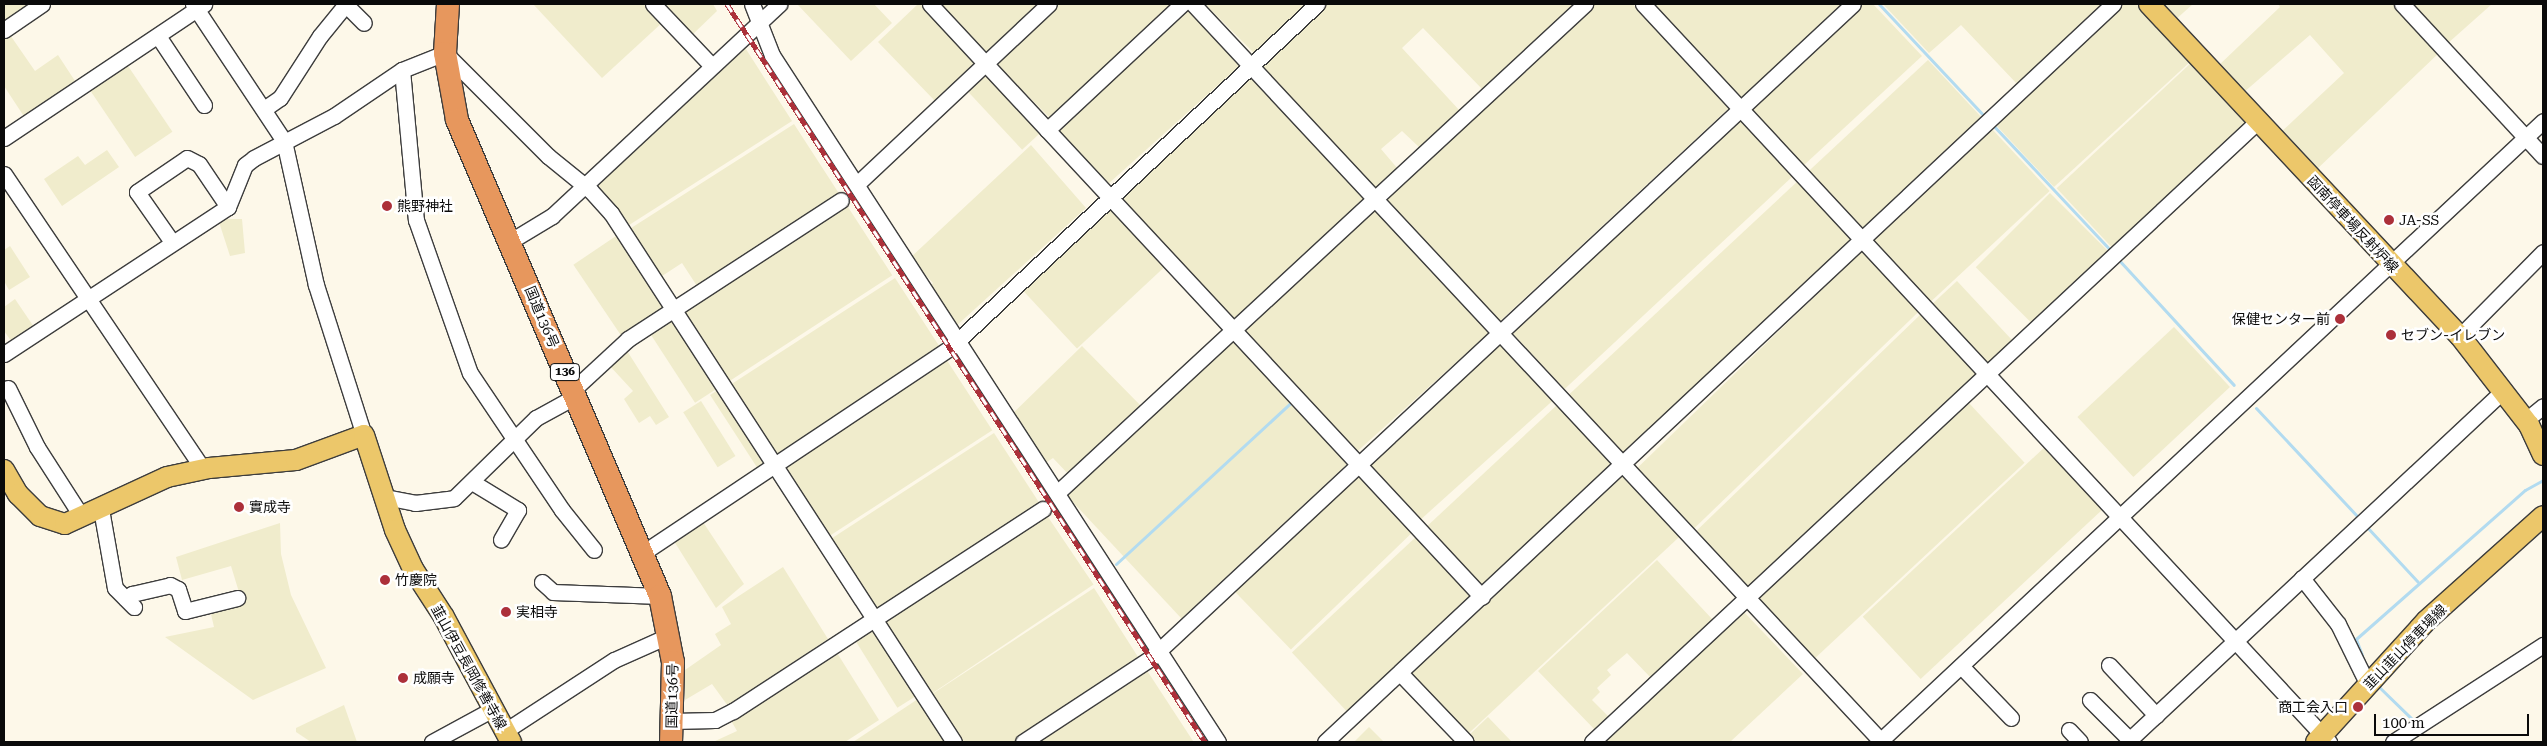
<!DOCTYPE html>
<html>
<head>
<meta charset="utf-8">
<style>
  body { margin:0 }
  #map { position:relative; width:2547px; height:746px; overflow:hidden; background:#fdf8e9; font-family:"Roboto Serif","Noto Sans JP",serif }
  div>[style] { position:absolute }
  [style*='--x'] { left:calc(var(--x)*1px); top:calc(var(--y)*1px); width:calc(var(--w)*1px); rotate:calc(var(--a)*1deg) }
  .farmland>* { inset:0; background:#f0eccc; transform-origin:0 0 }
  .stream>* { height:3px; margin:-1.5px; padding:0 1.5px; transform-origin:1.5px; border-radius:1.5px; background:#b2dbf0 }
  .roads { filter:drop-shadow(1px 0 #3d3d3d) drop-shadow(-1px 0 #3d3d3d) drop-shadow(0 1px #3d3d3d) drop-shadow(0 -1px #3d3d3d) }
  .minor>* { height:15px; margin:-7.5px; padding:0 7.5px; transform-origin:7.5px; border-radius:7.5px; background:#fff }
  .major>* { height:20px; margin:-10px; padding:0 10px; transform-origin:10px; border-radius:10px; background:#ecc76a }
  .highway>* { height:22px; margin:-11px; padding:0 11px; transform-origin:11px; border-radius:11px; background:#e7975d }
  .rail>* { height:5px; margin-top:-2.5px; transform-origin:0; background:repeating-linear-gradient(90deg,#fff 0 9px,#ac303a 0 18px); box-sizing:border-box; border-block:1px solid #ac303a }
  .dots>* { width:14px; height:14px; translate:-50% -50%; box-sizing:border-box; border:2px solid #fff; border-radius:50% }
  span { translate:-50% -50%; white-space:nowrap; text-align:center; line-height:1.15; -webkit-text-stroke:5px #fff; paint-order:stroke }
  .shield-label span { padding:1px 4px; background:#fff; border:1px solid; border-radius:4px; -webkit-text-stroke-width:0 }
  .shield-label { font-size:12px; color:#0a0a0a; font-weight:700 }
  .poi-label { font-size:14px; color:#0a0a0a }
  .left { translate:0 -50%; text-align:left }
  .right { translate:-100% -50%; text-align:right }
  .street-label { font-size:14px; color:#0a0a0a }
  .frame { position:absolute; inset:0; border:5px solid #0a0a0a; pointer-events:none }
  .scale { position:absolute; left:2374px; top:714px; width:155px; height:22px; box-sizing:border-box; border:2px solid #0a0a0a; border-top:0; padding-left:6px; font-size:15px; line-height:18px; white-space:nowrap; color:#0a0a0a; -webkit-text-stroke:4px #fff; paint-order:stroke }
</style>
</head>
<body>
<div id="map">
  <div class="farmland">
    <i style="clip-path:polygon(4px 4px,36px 4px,4px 26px)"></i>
    <i style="clip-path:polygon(533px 4px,648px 4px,664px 21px,602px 78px)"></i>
    <i style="clip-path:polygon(661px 4px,713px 4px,717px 11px,691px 36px)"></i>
    <i style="clip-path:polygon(797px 4px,874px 4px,892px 23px,851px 61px)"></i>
    <i style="clip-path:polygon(918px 4px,923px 4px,979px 62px,935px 101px,878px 42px)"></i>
    <i style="clip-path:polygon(936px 4px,1039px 4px,984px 55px)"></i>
    <i style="clip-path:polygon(1056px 4px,1175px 4px,1050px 118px,994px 62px)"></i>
    <i style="left:1187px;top:4px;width:81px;height:184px;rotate:48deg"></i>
    <i style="clip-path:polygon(1205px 4px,1306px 4px,1254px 53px)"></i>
    <i style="clip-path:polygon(1322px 4px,1576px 4px,1483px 90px,1423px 28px,1402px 48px,1460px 111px,1420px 148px,1402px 131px,1381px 149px,1398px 169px,1376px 190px,1259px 65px)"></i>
    <i style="clip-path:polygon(1594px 4px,1633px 4px,1730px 107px,1499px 322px,1385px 198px)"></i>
    <i style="clip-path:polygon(1651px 4px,1843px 4px,1741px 100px)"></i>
    <i style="clip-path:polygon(1859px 4px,1873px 4px,1922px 56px,1803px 166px,1748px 108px)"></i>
    <i style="clip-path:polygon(1883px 4px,2103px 4px,2018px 85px,1961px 25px,1929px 53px)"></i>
    <i style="clip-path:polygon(2124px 4px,2138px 4px,2191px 61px,2054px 187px,1995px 124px)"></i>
    <i style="clip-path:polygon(2157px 4px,2193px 4px,2174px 21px)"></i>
    <i style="clip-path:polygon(2278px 4px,2394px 4px,2440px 52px,2315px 171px,2279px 134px,2344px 73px,2310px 35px,2243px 93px,2218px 66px,2280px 7px)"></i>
    <i style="clip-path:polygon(2411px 4px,2492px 4px,2447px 44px)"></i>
    <i style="clip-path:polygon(8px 32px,35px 71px,58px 55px,77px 84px,25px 118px,4px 86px,4px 35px)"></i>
    <i style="clip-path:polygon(744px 46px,792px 121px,626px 227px,597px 183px)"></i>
    <i style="left:1928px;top:60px;width:81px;height:164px;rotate:47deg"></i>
    <i style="left:2192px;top:62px;width:81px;height:185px;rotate:47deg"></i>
    <i style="left:126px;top:63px;width:83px;height:45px;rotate:56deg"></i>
    <i style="left:986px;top:70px;width:83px;height:28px;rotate:47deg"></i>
    <i style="left:1249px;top:74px;width:170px;height:180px;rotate:47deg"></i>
    <i style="left:1739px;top:117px;width:80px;height:313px;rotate:47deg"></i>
    <i style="clip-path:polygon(794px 124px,840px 195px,697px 286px,682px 263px,659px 278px,628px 230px)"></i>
    <i style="left:1991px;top:128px;width:86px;height:166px;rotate:47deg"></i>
    <i style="clip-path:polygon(1031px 145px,1086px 208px,954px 328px,929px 287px,933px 283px,910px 258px)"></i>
    <i style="clip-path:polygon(107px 150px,119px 167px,62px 206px,44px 179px,78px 156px,85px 165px)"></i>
    <i style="left:1800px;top:179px;width:83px;height:318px;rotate:47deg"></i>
    <i style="left:2050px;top:193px;width:83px;height:105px;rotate:45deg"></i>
    <i style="left:1109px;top:201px;width:86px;height:124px;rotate:47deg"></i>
    <i style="left:846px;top:204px;width:85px;height:198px;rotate:57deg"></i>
    <i style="left:1375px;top:204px;width:172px;height:183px;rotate:48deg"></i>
    <i style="clip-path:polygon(224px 219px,242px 219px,245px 253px,230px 256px,219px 222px)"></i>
    <i style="left:619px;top:234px;width:88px;height:55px;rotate:56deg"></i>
    <i style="clip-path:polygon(10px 246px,30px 277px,9px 290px,4px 281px,4px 250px)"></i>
    <i style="left:1864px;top:249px;width:83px;height:316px;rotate:46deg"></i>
    <i style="left:895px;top:278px;width:85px;height:198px;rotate:57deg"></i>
    <i style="left:1957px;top:281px;width:83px;height:36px;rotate:47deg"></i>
    <i style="clip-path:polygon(15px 299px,34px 327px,12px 342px,4px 331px,4px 307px)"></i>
    <i style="left:1922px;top:313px;width:83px;height:316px;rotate:46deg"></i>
    <i style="left:672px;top:314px;width:87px;height:29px;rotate:57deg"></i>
    <i style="left:2174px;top:327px;width:82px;height:132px;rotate:47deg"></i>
    <i style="left:1233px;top:338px;width:170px;height:229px;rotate:47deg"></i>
    <i style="left:1499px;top:340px;width:81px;height:183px;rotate:48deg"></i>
    <i style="clip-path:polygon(624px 346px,669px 417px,656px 425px,650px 416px,639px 423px,624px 399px,633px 391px,608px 364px)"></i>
    <i style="clip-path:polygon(1082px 346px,1143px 408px,1070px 476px,1053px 458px,1044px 464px,1011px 415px)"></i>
    <i style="left:946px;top:359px;width:85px;height:197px;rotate:57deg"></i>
    <i style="left:721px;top:388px;width:86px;height:13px;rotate:57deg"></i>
    <i style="left:701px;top:401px;width:65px;height:21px;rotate:58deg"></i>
    <i style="left:1968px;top:402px;width:83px;height:287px;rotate:47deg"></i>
    <i style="left:1557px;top:405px;width:83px;height:180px;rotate:47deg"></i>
    <i style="left:994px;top:433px;width:86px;height:197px;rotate:57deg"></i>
    <i style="left:2047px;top:445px;width:85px;height:252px;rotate:47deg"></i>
    <i style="left:1357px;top:469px;width:84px;height:173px;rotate:46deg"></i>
    <i style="left:1622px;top:474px;width:85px;height:291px;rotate:47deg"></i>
    <i style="left:1046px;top:514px;width:85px;height:197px;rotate:56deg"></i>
    <i style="clip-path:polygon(699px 516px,744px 584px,716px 608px,672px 538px)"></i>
    <i style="clip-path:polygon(280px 523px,281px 554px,291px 595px,326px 668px,253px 700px,165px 637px,214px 627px,210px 610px,242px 602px,231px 566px,182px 580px,176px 557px)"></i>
    <i style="left:1417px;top:536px;width:83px;height:171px;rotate:47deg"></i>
    <i style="clip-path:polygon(1657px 560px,1713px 620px,1651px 678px,1627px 653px,1607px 670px,1611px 675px,1597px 688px,1600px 692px,1592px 700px,1609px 717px,1596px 731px,1538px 671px)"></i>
    <i style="clip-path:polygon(783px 567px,828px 639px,728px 706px,712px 684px,685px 700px,685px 670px,721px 645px,715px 634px,731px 624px,722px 607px)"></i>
    <i style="clip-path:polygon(1094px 588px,1140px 660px,1013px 742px,959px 742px,929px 696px)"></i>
    <i style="clip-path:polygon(1743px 611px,1803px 674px,1730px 742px,1601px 742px)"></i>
    <i style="left:871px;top:624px;width:85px;height:22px;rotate:58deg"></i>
    <i style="clip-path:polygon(834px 648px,879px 720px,845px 742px,713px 742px,737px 731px,729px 717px)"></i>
    <i style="clip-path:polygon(1146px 669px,1193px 741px,1032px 742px)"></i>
    <i style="clip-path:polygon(921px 697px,949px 742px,853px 742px)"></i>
    <i style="clip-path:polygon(344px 705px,357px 742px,311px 742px,296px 732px,296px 728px)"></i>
    <i style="clip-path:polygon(1488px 717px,1512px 742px,1474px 742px,1468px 736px)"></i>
    <i style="clip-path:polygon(1369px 727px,1384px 742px,1354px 742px)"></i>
  </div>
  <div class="stream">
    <i style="--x:1879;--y:4;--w:155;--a:46.8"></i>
    <i style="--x:1991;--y:123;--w:177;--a:46.8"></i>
    <i style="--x:2118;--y:259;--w:171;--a:47.4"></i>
    <i style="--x:2256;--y:408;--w:152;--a:46.9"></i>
    <i style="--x:2366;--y:526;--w:76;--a:47.1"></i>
    <i style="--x:1116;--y:564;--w:242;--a:-42.7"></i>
    <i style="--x:2362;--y:655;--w:17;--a:-111"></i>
    <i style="--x:2356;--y:639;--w:225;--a:-41.4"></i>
    <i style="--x:2525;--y:490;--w:21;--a:-29"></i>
    <i style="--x:2377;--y:685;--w:50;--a:44.2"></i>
  </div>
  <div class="roads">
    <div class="minor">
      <i style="--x:193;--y:4;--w:164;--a:56.4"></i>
      <i style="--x:284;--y:141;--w:148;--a:77.5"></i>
      <i style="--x:316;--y:285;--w:157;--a:72.3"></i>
      <i style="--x:653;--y:4;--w:84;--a:46.4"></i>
      <i style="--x:752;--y:4;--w:55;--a:68.6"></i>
      <i style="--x:772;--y:55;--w:819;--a:57.01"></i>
      <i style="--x:930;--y:4;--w:810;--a:47.05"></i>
      <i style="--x:1193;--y:4;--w:1010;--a:46.97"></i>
      <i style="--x:1643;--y:4;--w:1008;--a:47.09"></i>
      <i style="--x:2402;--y:4;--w:207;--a:47.2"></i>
      <i style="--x:346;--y:5;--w:25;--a:45"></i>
      <i style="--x:4;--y:30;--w:46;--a:-34.4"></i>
      <i style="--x:158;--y:36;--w:83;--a:56.3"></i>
      <i style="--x:402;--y:70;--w:151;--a:84.7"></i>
      <i style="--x:416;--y:220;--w:162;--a:70.6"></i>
      <i style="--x:470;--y:373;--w:165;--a:56.1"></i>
      <i style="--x:562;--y:510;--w:51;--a:51.3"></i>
      <i style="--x:264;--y:109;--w:19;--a:-35"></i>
      <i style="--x:280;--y:98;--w:74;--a:-57.2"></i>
      <i style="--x:320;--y:36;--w:41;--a:-50.9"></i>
      <i style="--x:1047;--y:130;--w:185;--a:-43"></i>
      <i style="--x:4;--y:138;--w:241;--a:-33.8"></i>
      <i style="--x:4;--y:174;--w:356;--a:56"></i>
      <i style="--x:857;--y:184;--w:263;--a:-43.2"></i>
      <i style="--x:172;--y:242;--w:61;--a:-125"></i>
      <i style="--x:137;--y:192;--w:60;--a:-34.2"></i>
      <i style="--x:187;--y:158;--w:13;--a:27"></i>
      <i style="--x:199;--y:164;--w:52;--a:56"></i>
      <i style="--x:509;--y:242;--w:50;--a:-31.2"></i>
      <i style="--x:552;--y:216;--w:311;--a:-43"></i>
      <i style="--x:2460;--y:336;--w:118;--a:-45.3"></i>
      <i style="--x:4;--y:354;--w:268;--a:-33.3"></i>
      <i style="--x:228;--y:207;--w:45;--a:-68"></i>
      <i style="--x:245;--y:165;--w:11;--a:-38"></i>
      <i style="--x:254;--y:158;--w:90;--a:-27.7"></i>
      <i style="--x:334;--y:116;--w:82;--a:-34.1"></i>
      <i style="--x:402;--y:70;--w:46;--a:-21.6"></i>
      <i style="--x:445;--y:53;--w:146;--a:45"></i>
      <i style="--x:548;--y:156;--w:55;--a:39.1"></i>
      <i style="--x:591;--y:191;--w:30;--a:48"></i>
      <i style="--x:611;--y:213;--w:630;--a:57.04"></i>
      <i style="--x:8;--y:388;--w:66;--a:63.8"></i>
      <i style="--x:37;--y:447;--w:83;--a:57.3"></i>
      <i style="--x:573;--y:390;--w:75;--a:-42.8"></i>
      <i style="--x:628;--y:339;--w:254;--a:-33.1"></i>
      <i style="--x:2526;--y:420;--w:22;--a:-39"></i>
      <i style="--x:472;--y:482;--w:54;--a:31.3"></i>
      <i style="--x:518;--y:510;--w:34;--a:120"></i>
      <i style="--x:1057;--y:493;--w:720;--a:-42.8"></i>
      <i style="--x:385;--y:497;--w:31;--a:11"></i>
      <i style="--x:415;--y:503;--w:39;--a:-7"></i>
      <i style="--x:454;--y:498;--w:115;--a:-44.3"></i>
      <i style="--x:536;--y:418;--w:46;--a:-28.8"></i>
      <i style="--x:101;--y:509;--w:80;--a:80"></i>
      <i style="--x:115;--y:588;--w:27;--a:45"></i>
      <i style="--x:644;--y:552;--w:369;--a:-33.7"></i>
      <i style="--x:951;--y:347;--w:502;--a:-43.14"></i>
      <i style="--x:2302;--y:578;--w:58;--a:52"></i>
      <i style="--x:2338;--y:624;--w:68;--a:63.8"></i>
      <i style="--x:542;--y:582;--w:15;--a:42"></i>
      <i style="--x:553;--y:592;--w:107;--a:2.1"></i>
      <i style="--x:126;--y:599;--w:8;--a:-40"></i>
      <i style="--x:132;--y:594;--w:39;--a:-13"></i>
      <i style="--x:170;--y:585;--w:9;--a:27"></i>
      <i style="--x:178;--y:589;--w:23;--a:72"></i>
      <i style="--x:185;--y:611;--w:54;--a:-14"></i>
      <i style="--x:2109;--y:665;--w:69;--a:46.8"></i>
      <i style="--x:1961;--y:666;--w:72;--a:46.1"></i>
      <i style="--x:1400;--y:673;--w:95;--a:46.3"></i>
      <i style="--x:2090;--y:700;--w:57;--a:45"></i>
      <i style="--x:672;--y:721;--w:43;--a:-1.3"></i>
      <i style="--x:715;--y:720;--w:20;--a:-27"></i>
      <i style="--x:733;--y:711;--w:370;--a:-33.1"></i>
      <i style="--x:2069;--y:730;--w:16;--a:47"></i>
      <i style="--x:505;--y:731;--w:130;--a:-33.1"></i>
      <i style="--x:614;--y:660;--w:61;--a:-24.1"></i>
      <i style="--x:432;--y:742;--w:69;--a:-28.4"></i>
      <i style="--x:1023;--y:742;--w:153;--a:-33.3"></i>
      <i style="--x:1151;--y:658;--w:959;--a:-42.97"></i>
      <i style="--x:1325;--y:742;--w:1080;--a:-43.12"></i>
      <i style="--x:1592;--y:742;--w:911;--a:-43"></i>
      <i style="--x:1879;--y:742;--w:909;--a:-43.08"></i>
      <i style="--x:2127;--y:742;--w:516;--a:-43.04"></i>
      <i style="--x:2393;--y:742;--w:179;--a:-32.9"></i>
    </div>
    <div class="major">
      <i style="--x:2149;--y:4;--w:455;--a:46.9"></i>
      <i style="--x:2460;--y:336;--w:113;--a:52.2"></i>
      <i style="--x:2529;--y:425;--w:33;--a:65"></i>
      <i style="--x:4;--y:470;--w:28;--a:60"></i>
      <i style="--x:18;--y:494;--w:31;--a:45"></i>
      <i style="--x:40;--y:516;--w:26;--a:18"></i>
      <i style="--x:65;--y:524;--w:112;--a:-24.7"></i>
      <i style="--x:167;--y:477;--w:43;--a:-12.1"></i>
      <i style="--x:209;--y:468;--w:87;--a:-5.3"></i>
      <i style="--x:296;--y:460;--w:72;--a:-20.2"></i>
      <i style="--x:364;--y:435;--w:100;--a:71.9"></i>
      <i style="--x:395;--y:530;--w:43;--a:65.2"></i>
      <i style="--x:413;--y:569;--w:57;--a:57.1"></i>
      <i style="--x:444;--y:617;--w:142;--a:61.8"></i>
      <i style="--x:2316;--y:742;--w:164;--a:-47.7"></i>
      <i style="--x:2426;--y:621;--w:157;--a:-41.9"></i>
    </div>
    <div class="highway">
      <i style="--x:448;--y:4;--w:49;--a:93.5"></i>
      <i style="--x:445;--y:53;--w:68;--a:79.8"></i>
      <i style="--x:457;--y:120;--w:517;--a:66.9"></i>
      <i style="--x:660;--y:596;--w:67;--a:78.9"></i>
      <i style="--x:673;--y:662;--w:80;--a:91.4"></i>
    </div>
  </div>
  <div class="rail">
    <i style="--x:727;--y:4;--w:879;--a:57.07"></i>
  </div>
  <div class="dots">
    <i style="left:387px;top:206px;background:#ac303a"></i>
    <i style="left:2389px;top:220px;background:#ac303a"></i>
    <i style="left:2340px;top:319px;background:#ac303a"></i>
    <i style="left:2391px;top:335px;background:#ac303a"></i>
    <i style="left:239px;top:507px;background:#ac303a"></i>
    <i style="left:385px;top:580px;background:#ac303a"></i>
    <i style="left:506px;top:612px;background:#ac303a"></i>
    <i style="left:403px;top:678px;background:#ac303a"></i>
    <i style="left:2358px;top:707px;background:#ac303a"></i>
  </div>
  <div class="shield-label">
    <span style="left:565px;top:372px">136</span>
  </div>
  <div class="poi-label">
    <span class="left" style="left:397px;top:206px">熊野神社</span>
    <span class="left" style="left:2399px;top:220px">JA-SS</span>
    <span class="right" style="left:2330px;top:319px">保健センター前</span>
    <span class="left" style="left:2401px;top:335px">セブン-イレブン</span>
    <span class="left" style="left:249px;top:507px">實成寺</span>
    <span class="left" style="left:395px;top:580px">竹慶院</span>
    <span class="left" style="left:516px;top:612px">実相寺</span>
    <span class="left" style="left:413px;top:678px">成願寺</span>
    <span class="right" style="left:2348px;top:707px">商工会入口</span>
  </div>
  <div class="street-label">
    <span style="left:2353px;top:224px;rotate:47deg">函南停車場反射炉線</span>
    <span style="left:542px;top:317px;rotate:67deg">国道136号</span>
    <span style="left:2405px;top:647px;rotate:-46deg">韮山韮山停車場線</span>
    <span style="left:469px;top:667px;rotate:61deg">韮山伊豆長岡修善寺線</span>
    <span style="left:672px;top:696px;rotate:-89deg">国道136号</span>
  </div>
  <div class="frame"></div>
  <div class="scale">100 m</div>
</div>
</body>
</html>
